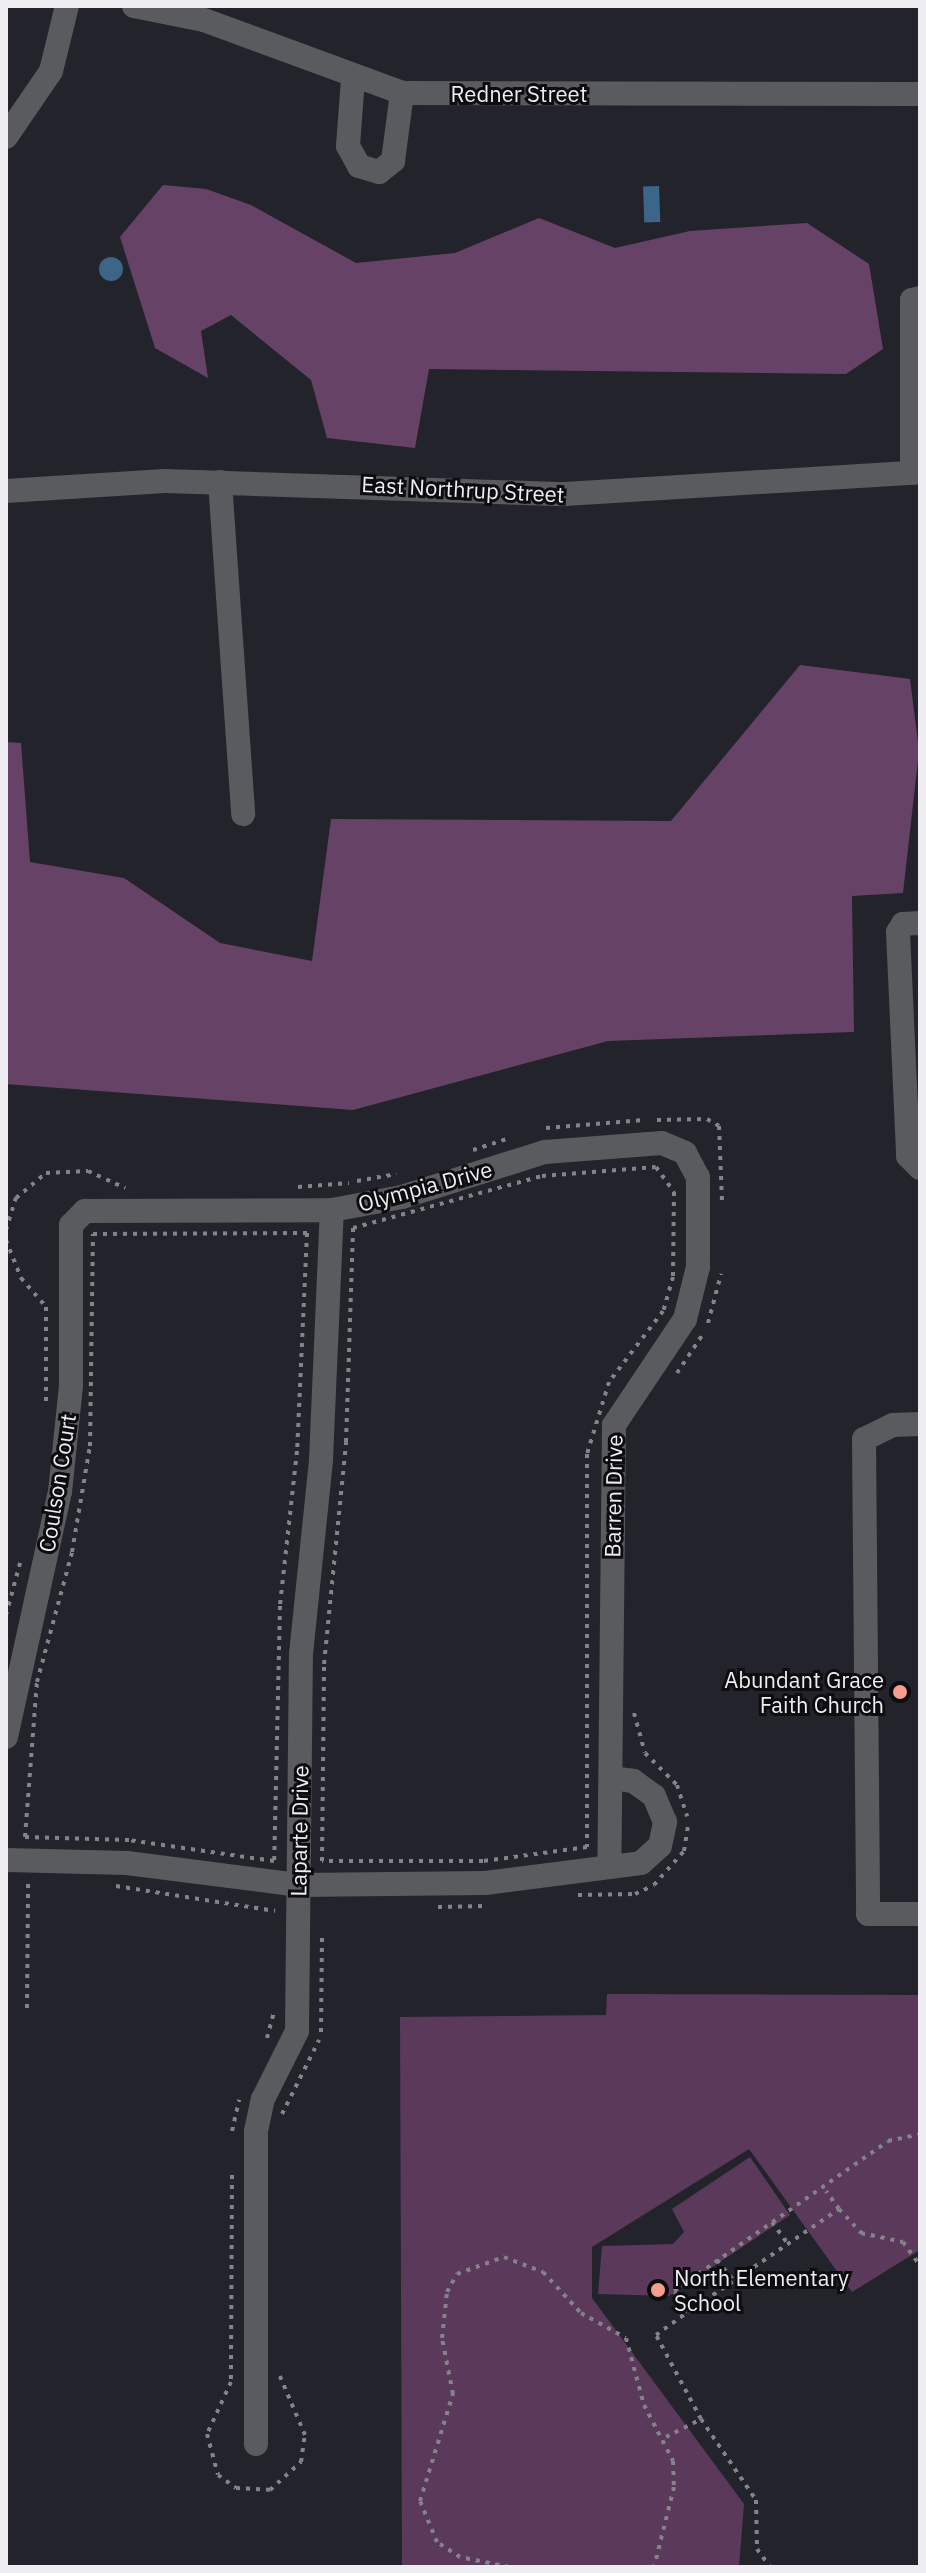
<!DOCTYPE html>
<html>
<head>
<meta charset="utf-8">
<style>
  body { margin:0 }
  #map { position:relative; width:926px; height:2573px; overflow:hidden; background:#23232b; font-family:"IBM Plex Sans",sans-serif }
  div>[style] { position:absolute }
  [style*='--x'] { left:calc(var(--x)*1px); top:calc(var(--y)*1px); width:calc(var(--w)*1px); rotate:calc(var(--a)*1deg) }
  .green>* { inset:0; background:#5b395b }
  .forest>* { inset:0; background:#664366 }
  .water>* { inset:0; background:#3c6687; transform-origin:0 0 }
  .round { border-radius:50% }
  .path>* { height:4px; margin-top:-2px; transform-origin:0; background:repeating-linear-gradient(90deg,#83838a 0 4px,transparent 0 10px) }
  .minor>* { height:24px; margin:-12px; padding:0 12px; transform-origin:12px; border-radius:12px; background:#595b5e }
  .dots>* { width:22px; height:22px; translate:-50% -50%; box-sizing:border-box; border:4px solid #0d0d10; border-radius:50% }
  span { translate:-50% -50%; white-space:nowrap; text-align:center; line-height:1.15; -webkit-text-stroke:6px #0d0d10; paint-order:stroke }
  .street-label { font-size:22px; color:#ededf2 }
  .poi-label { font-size:22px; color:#ededf2 }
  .right { translate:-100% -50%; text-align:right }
  .left { translate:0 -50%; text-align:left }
  .frame { position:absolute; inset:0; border:8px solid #ededf2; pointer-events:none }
</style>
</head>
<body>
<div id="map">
  <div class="green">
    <i style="clip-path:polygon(607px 1994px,920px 1995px,920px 2250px,852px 2292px,749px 2149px,592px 2247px,592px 2298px,744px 2504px,739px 2567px,402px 2567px,400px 2017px,606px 2015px)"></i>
    <i style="clip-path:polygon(750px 2157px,790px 2215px,669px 2296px,598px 2294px,602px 2246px,673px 2244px,684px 2232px,672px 2209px)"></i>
  </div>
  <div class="forest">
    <i style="clip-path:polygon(163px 185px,206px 189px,251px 205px,356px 263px,455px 253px,539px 218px,615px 248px,690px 231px,807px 223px,869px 264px,883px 349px,846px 374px,429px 369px,415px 448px,327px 438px,311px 380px,231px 315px,201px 331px,208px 378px,155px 348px,120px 237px)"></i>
    <i style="clip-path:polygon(800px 665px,910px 679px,919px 751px,903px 893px,852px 896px,854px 1032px,608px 1041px,353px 1110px,6px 1084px,6px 742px,21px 743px,30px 862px,124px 878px,220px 943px,312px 961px,331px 819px,671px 821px)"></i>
  </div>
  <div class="water">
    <i style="left:659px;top:186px;width:36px;height:16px;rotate:88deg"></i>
    <i class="round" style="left:99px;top:257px;width:24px;height:24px"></i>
  </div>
  <div class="path">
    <i style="--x:657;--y:1120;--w:50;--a:-1.1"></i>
    <i style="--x:707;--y:1119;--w:14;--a:30"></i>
    <i style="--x:719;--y:1126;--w:75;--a:87.7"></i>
    <i style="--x:546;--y:1128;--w:98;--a:-4.7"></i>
    <i style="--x:473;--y:1150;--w:35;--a:-18"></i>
    <i style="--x:656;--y:1167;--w:31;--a:54"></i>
    <i style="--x:674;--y:1192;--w:85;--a:90.7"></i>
    <i style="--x:673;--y:1277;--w:35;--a:106"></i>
    <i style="--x:663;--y:1311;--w:89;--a:127.3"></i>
    <i style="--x:609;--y:1382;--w:75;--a:107"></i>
    <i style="--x:587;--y:1454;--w:393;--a:90"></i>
    <i style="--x:587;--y:1847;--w:105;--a:172.3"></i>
    <i style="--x:483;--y:1861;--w:161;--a:180"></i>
    <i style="--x:322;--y:1861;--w:197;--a:-89.4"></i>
    <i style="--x:324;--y:1664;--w:223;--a:-84.3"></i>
    <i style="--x:346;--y:1442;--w:214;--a:-88.1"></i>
    <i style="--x:353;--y:1228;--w:196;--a:-15.4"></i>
    <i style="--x:542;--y:1176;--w:114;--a:-4.5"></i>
    <i style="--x:357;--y:1181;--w:40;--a:-10"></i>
    <i style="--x:298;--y:1187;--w:51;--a:-4.5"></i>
    <i style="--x:6;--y:1230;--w:34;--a:-73"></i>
    <i style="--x:16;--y:1198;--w:39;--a:-40"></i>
    <i style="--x:46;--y:1173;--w:42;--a:-2.7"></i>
    <i style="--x:88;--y:1171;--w:41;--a:24.7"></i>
    <i style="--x:307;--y:1233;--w:218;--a:92.6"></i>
    <i style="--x:297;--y:1451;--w:156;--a:96.3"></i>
    <i style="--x:280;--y:1606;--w:255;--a:91.3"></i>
    <i style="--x:274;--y:1861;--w:147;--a:-171.8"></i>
    <i style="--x:129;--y:1840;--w:104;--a:-178.3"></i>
    <i style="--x:25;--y:1837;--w:155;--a:-85.6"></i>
    <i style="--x:37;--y:1682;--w:135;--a:-74.9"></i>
    <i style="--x:72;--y:1552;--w:108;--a:-80.4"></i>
    <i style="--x:90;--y:1446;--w:212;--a:-89.2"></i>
    <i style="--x:93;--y:1234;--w:214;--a:-0.3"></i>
    <i style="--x:6;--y:1240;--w:41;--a:68.5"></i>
    <i style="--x:21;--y:1278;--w:38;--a:49"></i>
    <i style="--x:46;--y:1307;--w:94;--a:90"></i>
    <i style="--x:708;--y:1323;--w:51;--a:-75.1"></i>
    <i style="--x:677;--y:1373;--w:47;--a:-56.3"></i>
    <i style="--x:6;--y:1615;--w:54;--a:-74.9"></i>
    <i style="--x:634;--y:1713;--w:41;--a:74.6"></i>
    <i style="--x:645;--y:1753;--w:45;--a:45"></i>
    <i style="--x:677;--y:1785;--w:33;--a:72"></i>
    <i style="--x:116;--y:1886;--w:161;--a:8.9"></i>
    <i style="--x:578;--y:1895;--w:57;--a:-1"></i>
    <i style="--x:635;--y:1894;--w:21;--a:-25"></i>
    <i style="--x:654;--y:1885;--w:45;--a:-48.6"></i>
    <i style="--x:684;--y:1851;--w:26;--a:-81"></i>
    <i style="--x:438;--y:1907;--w:48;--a:-1.2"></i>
    <i style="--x:27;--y:2008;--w:124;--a:-89.5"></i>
    <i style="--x:321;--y:2032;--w:96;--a:-89.4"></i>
    <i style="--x:267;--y:2038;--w:28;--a:-75"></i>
    <i style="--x:282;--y:2114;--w:83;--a:-63.4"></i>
    <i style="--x:232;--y:2131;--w:32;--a:-77"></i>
    <i style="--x:232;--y:2175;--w:207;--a:90.3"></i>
    <i style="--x:231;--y:2382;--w:57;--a:114.8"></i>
    <i style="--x:207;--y:2434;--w:42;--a:75"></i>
    <i style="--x:218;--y:2475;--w:22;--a:36"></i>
    <i style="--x:236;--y:2488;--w:34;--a:3"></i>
    <i style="--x:270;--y:2490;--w:42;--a:-42.1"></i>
    <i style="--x:301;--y:2462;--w:27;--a:-82"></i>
    <i style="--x:305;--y:2435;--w:66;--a:-113.1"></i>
    <i style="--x:839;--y:2209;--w:33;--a:47"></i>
    <i style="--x:861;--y:2233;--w:43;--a:12.1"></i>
    <i style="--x:903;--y:2242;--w:29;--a:54"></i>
    <i style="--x:772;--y:2222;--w:26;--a:54"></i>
    <i style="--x:717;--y:2260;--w:26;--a:51"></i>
    <i style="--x:688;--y:2312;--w:183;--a:-34.3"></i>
    <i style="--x:839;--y:2209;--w:22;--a:-126"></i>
    <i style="--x:701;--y:2419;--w:95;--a:-118.2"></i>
    <i style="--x:656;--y:2335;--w:39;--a:-36"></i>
    <i style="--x:688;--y:2312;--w:25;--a:-124"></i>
    <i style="--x:674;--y:2291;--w:261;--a:-35"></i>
    <i style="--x:888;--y:2141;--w:33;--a:-12"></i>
    <i style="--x:666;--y:2437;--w:39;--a:-27"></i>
    <i style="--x:701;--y:2419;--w:98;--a:55.8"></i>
    <i style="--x:756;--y:2500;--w:49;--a:88.8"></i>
    <i style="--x:757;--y:2549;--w:22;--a:54"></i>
    <i style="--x:509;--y:2567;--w:50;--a:-168.5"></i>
    <i style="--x:460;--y:2557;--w:27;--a:-147"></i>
    <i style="--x:437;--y:2542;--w:44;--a:-112.5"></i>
    <i style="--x:420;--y:2501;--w:112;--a:-72.9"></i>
    <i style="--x:453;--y:2394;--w:57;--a:-101.1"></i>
    <i style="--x:442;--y:2338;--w:46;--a:-83.8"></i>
    <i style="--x:447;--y:2292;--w:21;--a:-61"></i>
    <i style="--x:457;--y:2274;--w:50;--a:-19.9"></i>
    <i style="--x:504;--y:2257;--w:42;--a:21"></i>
    <i style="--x:543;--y:2272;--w:56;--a:47.2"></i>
    <i style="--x:581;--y:2313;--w:51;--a:29.1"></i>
    <i style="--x:626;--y:2338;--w:69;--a:75"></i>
    <i style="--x:644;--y:2405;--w:63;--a:62.6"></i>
    <i style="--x:673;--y:2461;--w:26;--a:88"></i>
    <i style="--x:674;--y:2487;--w:82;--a:104"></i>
    <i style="--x:842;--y:2567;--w:41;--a:0"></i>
  </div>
  <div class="minor">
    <i style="--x:134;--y:6;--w:71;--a:11.3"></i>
    <i style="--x:204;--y:20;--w:211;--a:20.2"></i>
    <i style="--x:402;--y:93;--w:518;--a:0.11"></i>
    <i style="--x:353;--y:79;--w:67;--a:94.3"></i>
    <i style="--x:348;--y:146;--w:23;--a:61"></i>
    <i style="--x:359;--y:166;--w:21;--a:17"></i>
    <i style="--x:379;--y:172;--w:18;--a:-38"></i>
    <i style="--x:393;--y:161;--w:69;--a:-82.5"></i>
    <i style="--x:6;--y:137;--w:80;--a:-55.7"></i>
    <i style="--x:51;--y:71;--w:67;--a:-76.2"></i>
    <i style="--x:912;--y:473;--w:173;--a:-90"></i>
    <i style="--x:912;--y:300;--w:8;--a:-14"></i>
    <i style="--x:220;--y:482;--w:333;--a:86"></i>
    <i style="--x:6;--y:491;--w:159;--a:-3.6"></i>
    <i style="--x:165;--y:481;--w:400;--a:1.9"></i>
    <i style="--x:565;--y:494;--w:356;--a:-3.5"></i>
    <i style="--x:920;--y:923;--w:17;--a:177"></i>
    <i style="--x:903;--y:924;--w:9;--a:122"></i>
    <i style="--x:898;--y:932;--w:224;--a:87.4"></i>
    <i style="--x:908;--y:1156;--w:17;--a:45"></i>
    <i style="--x:920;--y:1424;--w:27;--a:178"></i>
    <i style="--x:893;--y:1425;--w:32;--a:154"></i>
    <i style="--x:864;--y:1439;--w:475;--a:89.5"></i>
    <i style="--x:868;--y:1914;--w:52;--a:0"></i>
    <i style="--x:6;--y:1737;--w:251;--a:-77.6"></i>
    <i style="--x:60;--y:1492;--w:107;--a:-84.1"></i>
    <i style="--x:71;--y:1386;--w:161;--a:-90"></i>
    <i style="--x:71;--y:1225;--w:20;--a:-45"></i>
    <i style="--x:85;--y:1211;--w:247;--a:-0.2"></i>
    <i style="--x:332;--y:1210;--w:71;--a:-10.5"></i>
    <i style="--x:402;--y:1197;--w:150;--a:-17.5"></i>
    <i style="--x:545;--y:1152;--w:117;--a:-4.4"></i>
    <i style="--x:662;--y:1143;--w:25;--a:23"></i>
    <i style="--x:685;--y:1153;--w:27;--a:62"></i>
    <i style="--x:698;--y:1177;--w:90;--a:90"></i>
    <i style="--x:698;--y:1267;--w:54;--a:104"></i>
    <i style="--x:685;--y:1319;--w:128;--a:123.8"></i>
    <i style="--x:614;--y:1425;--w:442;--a:90.6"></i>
    <i style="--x:6;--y:1860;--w:121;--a:1.4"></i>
    <i style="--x:127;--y:1863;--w:172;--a:7.3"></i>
    <i style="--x:298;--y:1885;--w:187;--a:-0.6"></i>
    <i style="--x:485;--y:1883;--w:157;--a:-7.3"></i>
    <i style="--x:641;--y:1863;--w:25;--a:-42"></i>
    <i style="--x:660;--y:1846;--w:25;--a:-78"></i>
    <i style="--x:665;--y:1822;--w:28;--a:-113"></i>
    <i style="--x:654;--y:1796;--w:26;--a:-144"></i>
    <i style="--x:633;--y:1781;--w:22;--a:-172"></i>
    <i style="--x:256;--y:2444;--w:313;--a:-90"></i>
    <i style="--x:256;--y:2131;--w:33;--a:-78"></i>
    <i style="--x:263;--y:2099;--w:76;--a:-63.4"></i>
    <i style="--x:297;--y:2031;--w:377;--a:-89.4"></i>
    <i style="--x:301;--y:1654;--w:196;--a:-84.1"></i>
    <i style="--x:321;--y:1459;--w:249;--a:-87.5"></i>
  </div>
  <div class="dots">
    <i style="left:900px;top:1692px;background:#f59d8e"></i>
    <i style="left:658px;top:2290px;background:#f59d8e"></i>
  </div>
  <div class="street-label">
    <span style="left:519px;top:94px">Redner Street</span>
    <span style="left:463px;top:489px;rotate:3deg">East Northrup Street</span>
    <span style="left:425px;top:1186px;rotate:-15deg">Olympia Drive</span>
    <span style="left:57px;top:1483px;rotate:-81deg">Coulson Court</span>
    <span style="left:613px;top:1496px;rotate:-89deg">Barren Drive</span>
    <span style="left:299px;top:1831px;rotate:-89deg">Laparte Drive</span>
  </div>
  <div class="poi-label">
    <span class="right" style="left:884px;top:1692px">Abundant Grace<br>Faith Church</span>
    <span class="left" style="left:674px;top:2290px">North Elementary<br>School</span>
  </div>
  <div class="frame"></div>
</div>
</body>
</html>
